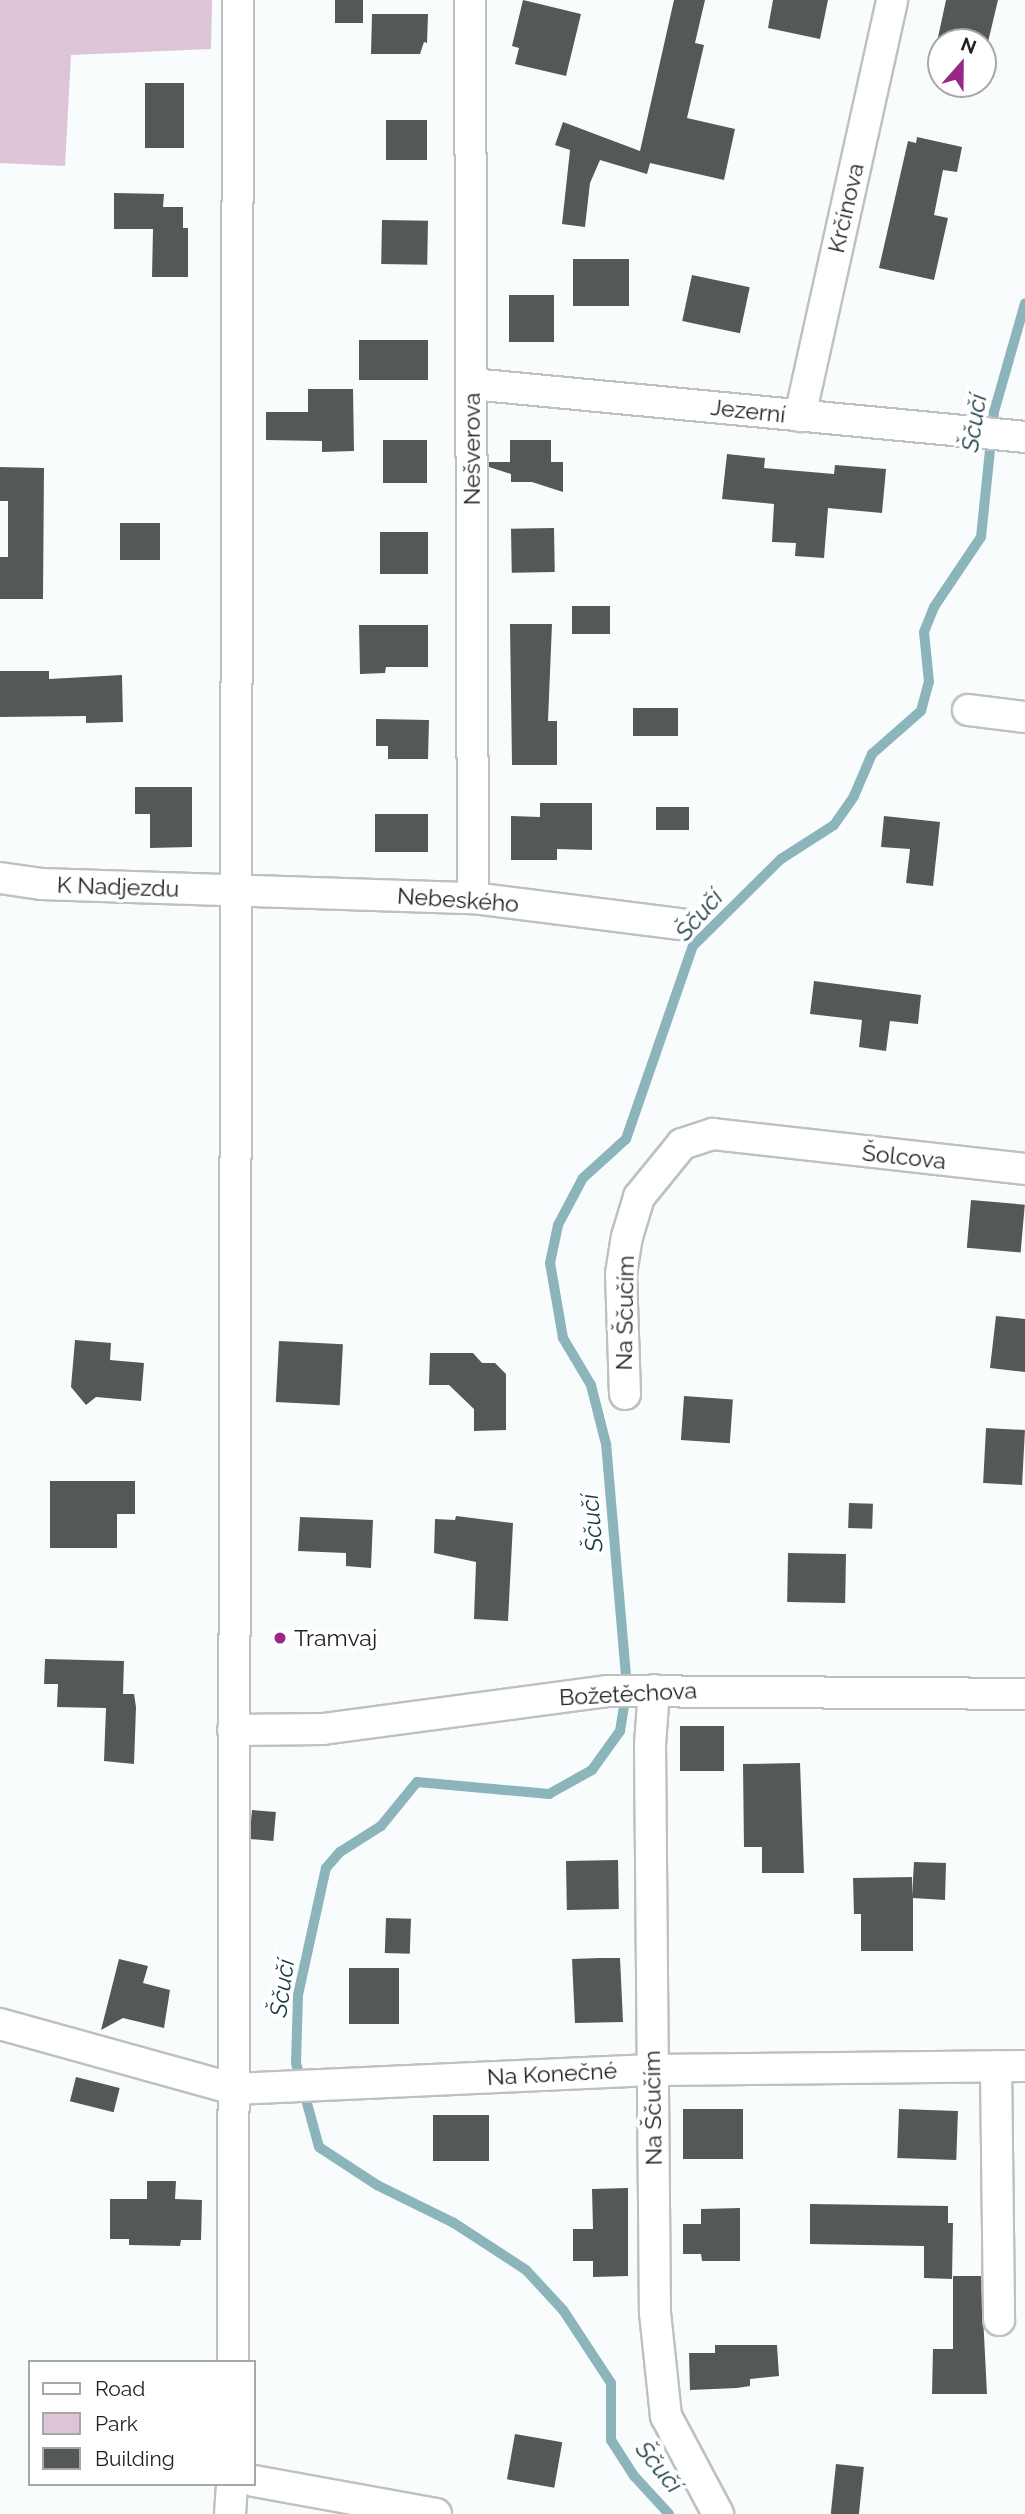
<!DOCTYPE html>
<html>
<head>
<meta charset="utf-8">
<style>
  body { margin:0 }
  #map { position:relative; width:1025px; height:2514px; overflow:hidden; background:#f8fcfd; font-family:Raleway,sans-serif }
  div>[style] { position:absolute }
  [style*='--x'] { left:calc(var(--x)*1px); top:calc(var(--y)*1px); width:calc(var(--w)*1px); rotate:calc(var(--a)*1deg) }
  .green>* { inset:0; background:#ddc5d7 }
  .stream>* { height:10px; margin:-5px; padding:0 5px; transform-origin:5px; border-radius:5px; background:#8cb5bb }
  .building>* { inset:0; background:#545859; transform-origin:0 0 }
  .roads { filter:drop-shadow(2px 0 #bdc1c2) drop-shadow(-2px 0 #bdc1c2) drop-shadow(0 2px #bdc1c2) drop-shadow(0 -2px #bdc1c2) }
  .minor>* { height:30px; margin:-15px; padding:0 15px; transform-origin:15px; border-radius:15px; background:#fff }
  .dots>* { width:19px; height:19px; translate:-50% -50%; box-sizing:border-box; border:4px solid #fff; border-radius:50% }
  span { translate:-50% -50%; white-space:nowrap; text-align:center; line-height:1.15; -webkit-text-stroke:7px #fff; paint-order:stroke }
  .street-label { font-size:23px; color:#212223 }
  .poi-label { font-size:23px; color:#212223 }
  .left { translate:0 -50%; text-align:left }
  .water-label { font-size:24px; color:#163e44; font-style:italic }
  .legend { position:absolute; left:28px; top:2360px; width:228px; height:126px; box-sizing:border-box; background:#fff; border:2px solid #a6a7a7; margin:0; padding:9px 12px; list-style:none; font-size:21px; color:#212223 }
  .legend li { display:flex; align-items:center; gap:14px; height:35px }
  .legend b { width:35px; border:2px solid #a6a7a7 }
  .north { position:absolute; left:927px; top:28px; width:70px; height:70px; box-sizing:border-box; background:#fff; border:2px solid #a6a7a7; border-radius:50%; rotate:21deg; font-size:19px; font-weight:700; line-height:28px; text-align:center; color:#212223 }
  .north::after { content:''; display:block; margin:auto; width:24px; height:32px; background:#982785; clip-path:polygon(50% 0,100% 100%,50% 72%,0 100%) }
</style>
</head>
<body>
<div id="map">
  <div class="green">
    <i style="clip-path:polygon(0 0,212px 0,211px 49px,71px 55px,65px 166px,0 163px)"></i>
  </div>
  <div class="stream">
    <i style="--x:669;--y:2514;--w:52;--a:-132.6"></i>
    <i style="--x:634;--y:2476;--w:43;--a:-122.6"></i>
    <i style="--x:611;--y:2440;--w:57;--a:-90"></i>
    <i style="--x:611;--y:2383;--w:87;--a:-123.3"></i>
    <i style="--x:563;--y:2310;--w:54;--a:-132.8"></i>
    <i style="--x:526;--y:2270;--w:86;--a:-146.9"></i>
    <i style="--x:454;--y:2223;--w:86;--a:-153.7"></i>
    <i style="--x:377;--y:2185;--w:69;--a:-146.8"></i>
    <i style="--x:319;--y:2147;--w:87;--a:-105.3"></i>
    <i style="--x:296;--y:2063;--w:68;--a:-88.3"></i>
    <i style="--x:298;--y:1995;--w:130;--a:-77.6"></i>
    <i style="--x:326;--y:1868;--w:21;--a:-49"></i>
    <i style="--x:340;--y:1852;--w:49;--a:-32.4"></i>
    <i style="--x:381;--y:1826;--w:57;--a:-50.7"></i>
    <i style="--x:417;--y:1782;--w:133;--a:5.2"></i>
    <i style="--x:549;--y:1794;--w:49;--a:-29.2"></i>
    <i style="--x:592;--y:1770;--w:48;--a:-54.3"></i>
    <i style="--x:620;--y:1731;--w:44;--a:-80.8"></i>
    <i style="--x:627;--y:1688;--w:245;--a:-94.9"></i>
    <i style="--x:606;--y:1444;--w:61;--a:-104.3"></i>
    <i style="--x:591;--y:1385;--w:55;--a:-120.8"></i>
    <i style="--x:563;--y:1338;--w:76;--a:-99.8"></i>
    <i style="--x:550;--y:1263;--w:39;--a:-78"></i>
    <i style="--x:558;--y:1225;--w:53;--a:-62"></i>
    <i style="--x:583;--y:1178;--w:58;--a:-42.2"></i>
    <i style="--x:626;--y:1139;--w:204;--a:-70.9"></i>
    <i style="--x:693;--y:946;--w:124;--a:-44.7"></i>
    <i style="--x:781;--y:859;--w:63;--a:-32.7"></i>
    <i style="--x:834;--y:825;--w:35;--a:-55"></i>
    <i style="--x:854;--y:796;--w:46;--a:-66.8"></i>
    <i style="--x:872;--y:754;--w:65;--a:-41.3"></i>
    <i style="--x:921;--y:711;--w:30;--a:-75"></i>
    <i style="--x:929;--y:682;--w:50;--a:-95.7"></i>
    <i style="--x:924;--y:632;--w:27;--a:-68"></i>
    <i style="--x:934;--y:607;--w:84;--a:-56.1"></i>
    <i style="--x:981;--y:537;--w:126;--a:-84.1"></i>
    <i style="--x:994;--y:412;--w:113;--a:-74.1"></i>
  </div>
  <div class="building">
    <i style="left:335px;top:0;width:28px;height:23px"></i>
    <i style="clip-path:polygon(523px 0,581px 14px,566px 76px,515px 64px,519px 48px,512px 46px)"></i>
    <i style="clip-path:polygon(674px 0,705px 0,695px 43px,704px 45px,687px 118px,735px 129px,724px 180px,650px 163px,647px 174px,600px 160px,590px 183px,585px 227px,562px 224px,570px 150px,555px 145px,563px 122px,640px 151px)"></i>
    <i style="clip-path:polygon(773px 0,828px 0,820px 39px,768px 28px)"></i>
    <i style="clip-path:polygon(946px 0,998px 0,988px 42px,937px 42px)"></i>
    <i style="clip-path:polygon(372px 14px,428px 14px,427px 43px,424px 42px,420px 54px,371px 54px)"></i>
    <i style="left:145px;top:83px;width:39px;height:65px"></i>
    <i style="left:427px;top:120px;width:40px;height:41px;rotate:90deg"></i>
    <i style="clip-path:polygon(917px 137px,962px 147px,957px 172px,943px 170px,934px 215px,948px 218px,934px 280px,879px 268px,908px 141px,916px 143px)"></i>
    <i style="clip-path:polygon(114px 193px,164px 194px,163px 207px,183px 207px,183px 228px,188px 228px,188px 277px,152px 277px,153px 229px,114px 229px)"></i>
    <i style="left:382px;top:220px;width:46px;height:44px;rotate:1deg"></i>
    <i style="left:573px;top:259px;width:56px;height:47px"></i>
    <i style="left:692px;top:275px;width:59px;height:47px;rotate:12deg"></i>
    <i style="left:509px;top:295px;width:45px;height:47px"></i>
    <i style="left:359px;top:340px;width:69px;height:40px"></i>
    <i style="clip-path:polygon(308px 389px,353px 389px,354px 451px,322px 452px,322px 441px,266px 440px,266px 412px,308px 412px)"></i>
    <i style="left:383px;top:440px;width:44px;height:43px"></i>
    <i style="clip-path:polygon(510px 440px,551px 440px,551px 462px,563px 462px,563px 492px,532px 482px,511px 482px,511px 474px,489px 467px,489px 462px,510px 462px)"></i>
    <i style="clip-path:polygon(727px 454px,765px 458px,764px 468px,834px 474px,835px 465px,886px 469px,882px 513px,828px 508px,824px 558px,795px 556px,796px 543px,772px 542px,774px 504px,722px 499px)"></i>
    <i style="clip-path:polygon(0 467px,44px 468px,43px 599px,0 599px,0 557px,8px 557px,8px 501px,0 501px)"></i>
    <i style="left:160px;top:523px;width:37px;height:40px;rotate:90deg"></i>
    <i style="left:554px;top:528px;width:44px;height:43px;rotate:89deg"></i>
    <i style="left:380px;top:532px;width:48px;height:42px"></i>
    <i style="left:572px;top:606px;width:38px;height:28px"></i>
    <i style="clip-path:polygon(510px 624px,552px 624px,548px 721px,557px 721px,557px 765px,512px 765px)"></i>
    <i style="clip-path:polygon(359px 625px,428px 625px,428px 667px,386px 667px,385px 673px,360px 674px)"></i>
    <i style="clip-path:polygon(0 671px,49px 671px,49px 679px,122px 675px,123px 722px,86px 723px,86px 716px,0 717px)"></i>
    <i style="left:633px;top:708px;width:45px;height:28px"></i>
    <i style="clip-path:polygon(376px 719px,429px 720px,428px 759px,388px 759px,388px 746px,376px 746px)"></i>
    <i style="clip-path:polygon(135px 787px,192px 787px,192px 847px,150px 848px,150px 814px,135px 814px)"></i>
    <i style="clip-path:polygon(540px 803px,592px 803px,592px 850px,557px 849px,557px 860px,511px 860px,511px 816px,540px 817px)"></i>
    <i style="left:656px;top:807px;width:33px;height:23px"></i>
    <i style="left:375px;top:814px;width:53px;height:38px"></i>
    <i style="clip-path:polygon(884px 816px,940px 822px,933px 886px,906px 883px,910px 849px,881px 847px)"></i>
    <i style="clip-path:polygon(814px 981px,921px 995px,918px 1024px,890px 1021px,886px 1051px,859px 1047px,862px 1020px,810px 1014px)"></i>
    <i style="left:971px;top:1200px;width:54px;height:48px;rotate:5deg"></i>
    <i style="clip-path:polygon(996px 1316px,1025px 1319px,1025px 1372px,990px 1368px)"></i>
    <i style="clip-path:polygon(75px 1340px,111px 1343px,110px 1360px,144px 1363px,141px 1401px,96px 1397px,86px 1405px,71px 1387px)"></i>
    <i style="left:279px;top:1341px;width:64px;height:61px;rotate:3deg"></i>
    <i style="clip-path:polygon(430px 1353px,473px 1353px,482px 1363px,495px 1363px,506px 1374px,506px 1430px,474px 1431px,474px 1409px,449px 1385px,429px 1385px)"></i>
    <i style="left:684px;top:1396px;width:49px;height:44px;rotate:4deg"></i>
    <i style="left:986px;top:1428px;width:39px;height:55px;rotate:3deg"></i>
    <i style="clip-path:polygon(50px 1481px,135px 1481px,135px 1514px,117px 1514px,117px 1548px,50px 1548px)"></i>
    <i style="left:849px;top:1503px;width:24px;height:25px;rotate:2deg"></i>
    <i style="clip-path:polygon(456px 1516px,513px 1523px,508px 1621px,474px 1619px,476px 1562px,434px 1553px,435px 1519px,455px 1520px)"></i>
    <i style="clip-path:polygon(300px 1517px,373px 1520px,371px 1568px,346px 1566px,346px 1553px,298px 1551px)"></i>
    <i style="left:788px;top:1553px;width:58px;height:49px;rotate:1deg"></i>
    <i style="clip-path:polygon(45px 1659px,124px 1661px,123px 1694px,134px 1694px,136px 1707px,134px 1764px,104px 1761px,106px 1708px,57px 1707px,58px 1684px,44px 1684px)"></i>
    <i style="left:680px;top:1726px;width:44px;height:45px"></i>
    <i style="clip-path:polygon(800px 1763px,804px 1873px,762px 1873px,762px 1847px,744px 1847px,743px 1764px)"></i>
    <i style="left:252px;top:1810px;width:24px;height:29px;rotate:5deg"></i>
    <i style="left:618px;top:1860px;width:49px;height:52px;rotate:89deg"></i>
    <i style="clip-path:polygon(914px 1862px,946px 1863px,945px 1900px,913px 1898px,913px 1951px,861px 1951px,861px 1914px,854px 1914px,853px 1878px,912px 1877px,912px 1896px)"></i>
    <i style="left:386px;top:1918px;width:25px;height:35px;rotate:2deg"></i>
    <i style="clip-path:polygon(600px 1958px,620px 1958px,623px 2022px,575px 2023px,572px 1959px)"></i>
    <i style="clip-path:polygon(119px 1959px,148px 1966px,143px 1983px,170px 1990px,164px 2028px,123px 2018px,101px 2030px)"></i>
    <i style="left:399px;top:1968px;width:56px;height:50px;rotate:90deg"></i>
    <i style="left:76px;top:2077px;width:45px;height:25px;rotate:14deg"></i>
    <i style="left:683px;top:2109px;width:60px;height:50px"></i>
    <i style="left:899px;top:2109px;width:59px;height:49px;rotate:2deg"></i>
    <i style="left:433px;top:2115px;width:56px;height:46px"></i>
    <i style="clip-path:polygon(147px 2181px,176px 2181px,175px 2199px,202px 2200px,201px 2240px,181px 2240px,180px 2246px,129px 2245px,129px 2239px,110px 2239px,110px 2199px,147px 2199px)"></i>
    <i style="clip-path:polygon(628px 2188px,628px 2276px,593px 2277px,593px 2261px,573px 2261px,573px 2229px,593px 2229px,592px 2189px)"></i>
    <i style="clip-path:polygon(810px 2204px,948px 2206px,948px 2223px,953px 2223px,952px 2279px,924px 2278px,924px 2246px,810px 2244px)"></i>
    <i style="clip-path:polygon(740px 2208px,740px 2261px,702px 2261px,701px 2254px,683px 2254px,683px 2224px,701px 2224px,701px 2209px)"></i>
    <i style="clip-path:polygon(953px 2276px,981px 2276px,987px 2394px,932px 2394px,933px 2349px,953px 2349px)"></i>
    <i style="clip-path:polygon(715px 2345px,777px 2345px,779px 2376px,750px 2379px,750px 2386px,737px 2388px,690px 2390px,689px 2353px,715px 2353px)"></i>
    <i style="left:515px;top:2434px;width:48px;height:46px;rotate:10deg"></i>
    <i style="left:836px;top:2464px;width:28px;height:50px;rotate:6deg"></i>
  </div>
  <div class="roads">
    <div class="minor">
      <i style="--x:470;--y:0;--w:898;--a:89.81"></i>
      <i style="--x:472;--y:384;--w:556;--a:5.47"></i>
      <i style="--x:800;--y:416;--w:426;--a:-77.5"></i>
      <i style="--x:968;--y:710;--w:57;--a:7"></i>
      <i style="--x:0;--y:878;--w:41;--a:8.3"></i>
      <i style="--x:41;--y:884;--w:432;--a:1.9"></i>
      <i style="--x:473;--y:898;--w:208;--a:7.2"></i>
      <i style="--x:625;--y:1394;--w:120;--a:-91.9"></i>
      <i style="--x:621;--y:1274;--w:37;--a:-81"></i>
      <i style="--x:627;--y:1237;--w:42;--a:-73.3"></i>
      <i style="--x:639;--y:1197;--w:68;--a:-50.9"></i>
      <i style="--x:682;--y:1144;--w:33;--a:-18"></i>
      <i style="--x:713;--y:1134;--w:314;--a:6.4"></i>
      <i style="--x:654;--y:1690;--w:54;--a:94.2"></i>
      <i style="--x:650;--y:1744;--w:569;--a:89.5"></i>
      <i style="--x:655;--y:2313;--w:104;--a:83.9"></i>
      <i style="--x:666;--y:2416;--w:111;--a:62"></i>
      <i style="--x:233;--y:1730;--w:90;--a:-0.6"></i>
      <i style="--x:323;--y:1729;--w:288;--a:-7.6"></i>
      <i style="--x:608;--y:1691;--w:417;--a:0.4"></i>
      <i style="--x:0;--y:2024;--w:243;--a:15.5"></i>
      <i style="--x:234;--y:2089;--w:418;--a:-2.6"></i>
      <i style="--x:652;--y:2070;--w:373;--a:-0.6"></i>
      <i style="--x:996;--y:2066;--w:254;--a:89.3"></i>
      <i style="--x:233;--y:2362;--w:2362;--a:-89.88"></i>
      <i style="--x:254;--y:2481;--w:185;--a:10.3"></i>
      <i style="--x:230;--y:2514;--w:30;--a:-86"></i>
    </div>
  </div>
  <div class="dots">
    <i style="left:280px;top:1638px;background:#982785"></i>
  </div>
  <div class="street-label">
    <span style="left:846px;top:208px;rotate:-77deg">Krčínova</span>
    <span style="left:748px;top:411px;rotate:6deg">Jezerní</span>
    <span style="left:472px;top:449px;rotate:-90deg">Nešverova</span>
    <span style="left:118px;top:887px;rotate:2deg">K Nadjezdu</span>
    <span style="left:458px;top:900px;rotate:4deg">Nebeského</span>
    <span style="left:904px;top:1157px;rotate:6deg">Šolcova</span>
    <span style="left:625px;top:1313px;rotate:-89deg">Na Ščučím</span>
    <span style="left:628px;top:1694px;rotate:-3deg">Božetěchova</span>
    <span style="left:552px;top:2074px;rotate:-3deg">Na Konečné</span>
    <span style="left:653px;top:2108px;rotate:-91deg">Na Ščučím</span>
  </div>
  <div class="poi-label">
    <span class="left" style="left:294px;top:1638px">Tramvaj</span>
  </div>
  <div class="water-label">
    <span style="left:974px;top:423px;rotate:-81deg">Ščučí</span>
    <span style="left:699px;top:915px;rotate:-49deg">Ščučí</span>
    <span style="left:592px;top:1523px;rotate:-95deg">Ščučí</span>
    <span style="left:282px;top:1988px;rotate:-82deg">Ščučí</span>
    <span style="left:659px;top:2467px;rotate:51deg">Ščučí</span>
  </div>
  <ul class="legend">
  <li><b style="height:9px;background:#fff"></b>Road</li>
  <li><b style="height:19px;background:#ddc5d7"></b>Park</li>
  <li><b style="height:19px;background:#545859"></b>Building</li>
  </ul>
  <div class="north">N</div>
</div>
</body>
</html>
